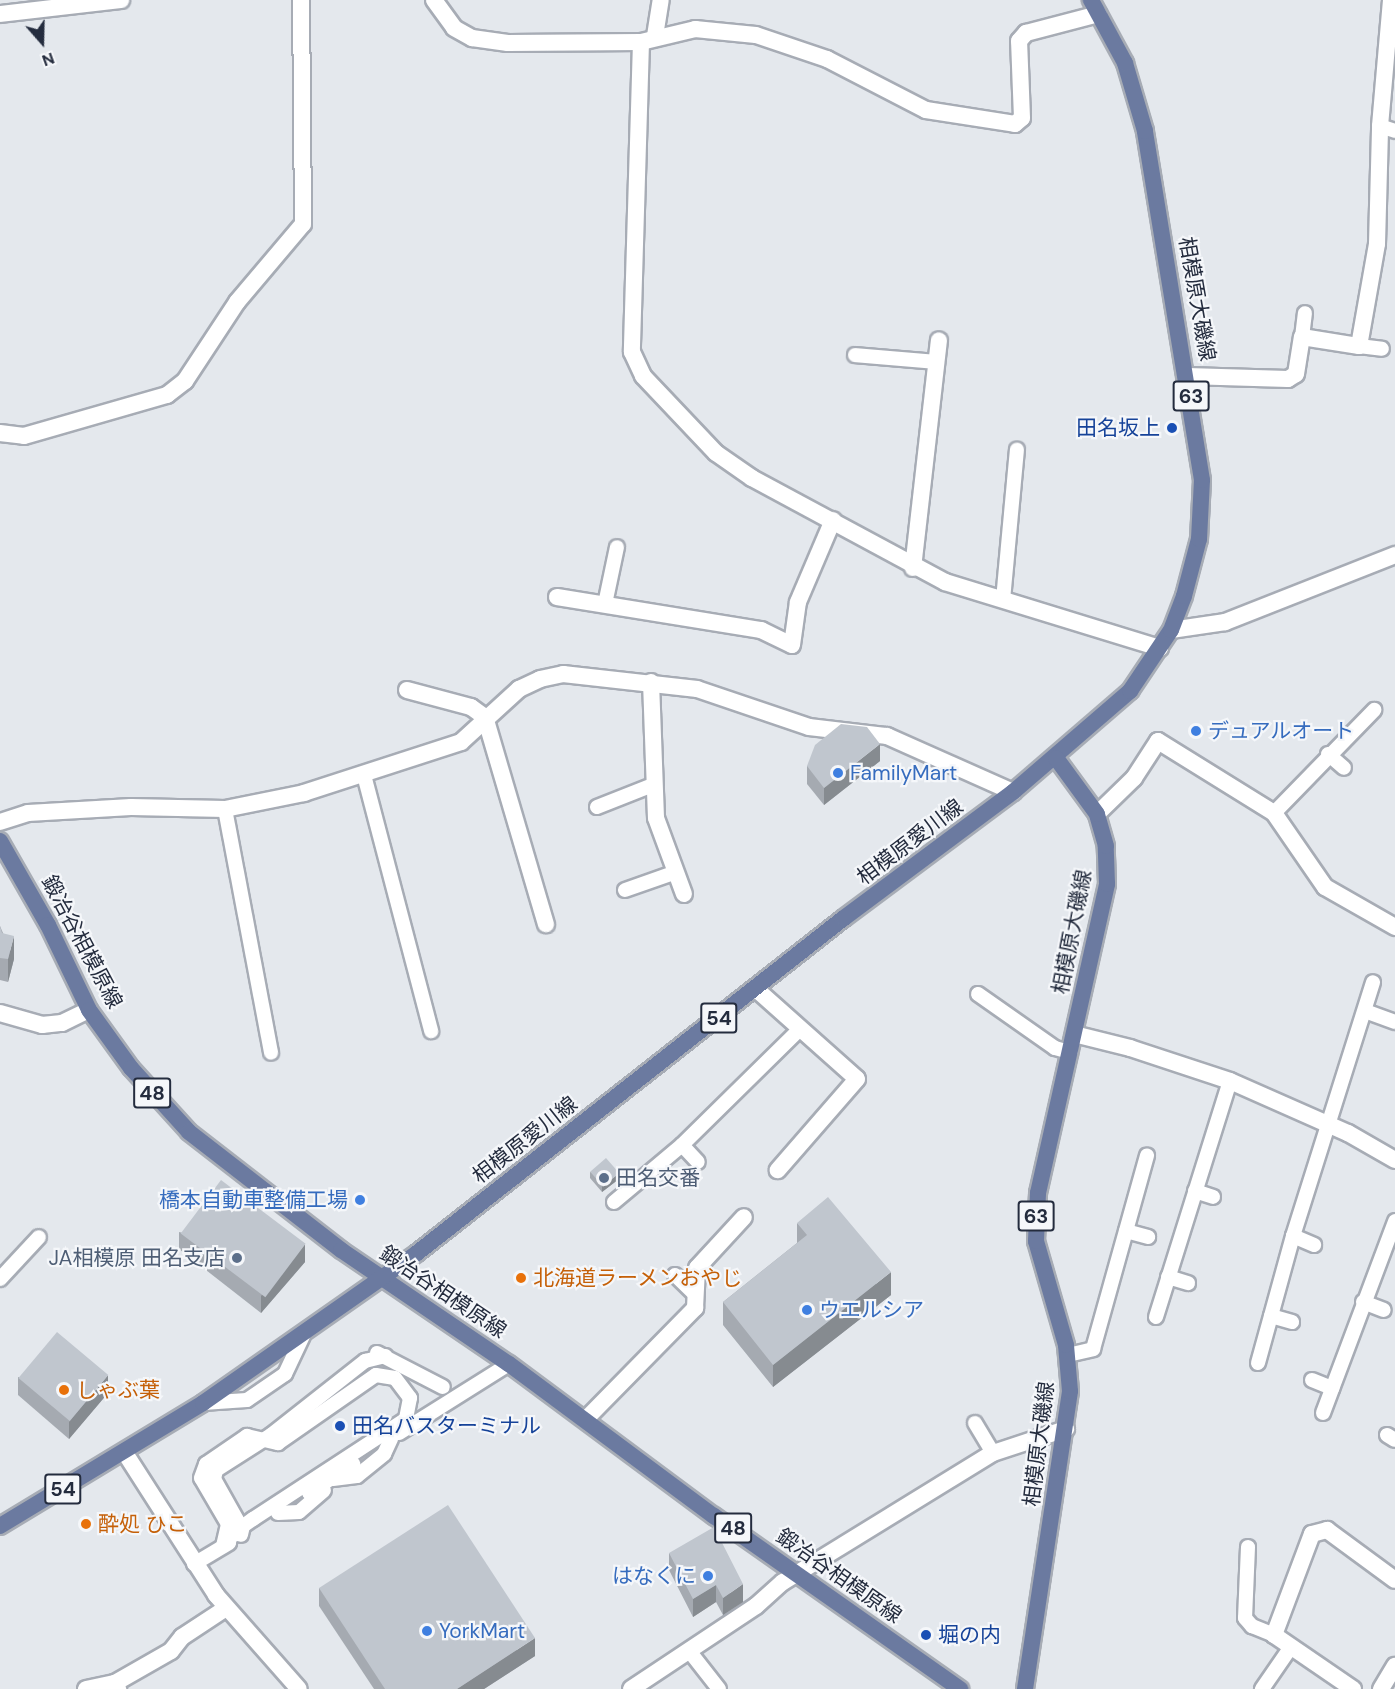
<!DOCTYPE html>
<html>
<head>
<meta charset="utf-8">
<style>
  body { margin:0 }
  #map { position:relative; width:1395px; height:1689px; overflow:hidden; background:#e4e8ed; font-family:"DM Sans","Noto Sans JP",sans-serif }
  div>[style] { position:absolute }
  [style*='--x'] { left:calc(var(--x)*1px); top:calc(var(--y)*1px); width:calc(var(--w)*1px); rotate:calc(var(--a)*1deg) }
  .roads { filter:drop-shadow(2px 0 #a7acb5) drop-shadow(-2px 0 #a7acb5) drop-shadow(0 2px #a7acb5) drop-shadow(0 -2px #a7acb5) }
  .service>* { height:14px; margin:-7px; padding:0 7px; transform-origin:7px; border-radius:7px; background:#fff }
  .minor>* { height:16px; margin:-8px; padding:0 8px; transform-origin:8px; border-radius:8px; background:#fff }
  .primary>* { height:16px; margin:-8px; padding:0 8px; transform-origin:8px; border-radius:8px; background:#6b7aa0 }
  .wall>* { inset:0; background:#a5aab1 }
  .shaded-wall>* { inset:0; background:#868b90 }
  .building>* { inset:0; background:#c0c6ce; transform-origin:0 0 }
  .dots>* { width:16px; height:16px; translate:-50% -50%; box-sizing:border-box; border:3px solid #f5f7fa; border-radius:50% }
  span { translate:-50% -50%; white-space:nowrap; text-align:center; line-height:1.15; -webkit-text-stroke:4.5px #f5f7fa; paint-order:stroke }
  .shield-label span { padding:2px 4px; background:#f5f7fa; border:2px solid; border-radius:4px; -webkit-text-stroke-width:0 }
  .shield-label { font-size:20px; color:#242c3e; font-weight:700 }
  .street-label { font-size:21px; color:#242c3e }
  .transit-label { font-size:21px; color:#164399 }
  .right { translate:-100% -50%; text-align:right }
  .left { translate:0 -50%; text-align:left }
  .shop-label { font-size:21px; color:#366cbe }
  .service-label { font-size:21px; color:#4e5e75 }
  .food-label { font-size:21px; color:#c56008 }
  .north { position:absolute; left:12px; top:12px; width:60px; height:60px; -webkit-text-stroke:4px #f5f7fa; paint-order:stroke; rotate:160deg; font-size:16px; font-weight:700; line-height:24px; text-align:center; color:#242c3e }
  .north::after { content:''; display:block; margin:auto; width:21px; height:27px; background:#242c3e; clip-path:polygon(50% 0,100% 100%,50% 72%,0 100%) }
</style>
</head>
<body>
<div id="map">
  <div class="roads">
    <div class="service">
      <i style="--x:1380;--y:126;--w:16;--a:18"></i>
      <i style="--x:1302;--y:337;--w:24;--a:-83"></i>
      <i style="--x:1359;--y:346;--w:23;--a:7"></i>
      <i style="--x:855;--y:355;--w:81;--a:4.9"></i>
      <i style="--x:1003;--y:600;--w:151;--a:-84.7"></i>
      <i style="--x:605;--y:604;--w:58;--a:-78.1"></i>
      <i style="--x:1328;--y:754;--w:21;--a:41"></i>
      <i style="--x:364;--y:775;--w:265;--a:75.3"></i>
      <i style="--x:597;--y:807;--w:62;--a:-21.6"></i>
      <i style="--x:225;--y:809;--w:248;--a:79.3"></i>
      <i style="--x:1274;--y:813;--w:144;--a:-45.8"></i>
      <i style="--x:625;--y:890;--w:54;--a:-19.4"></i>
      <i style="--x:978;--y:994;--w:94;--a:35"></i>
      <i style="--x:1055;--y:1048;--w:16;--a:15"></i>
      <i style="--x:1365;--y:1011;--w:32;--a:20"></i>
      <i style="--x:682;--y:1145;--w:23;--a:47"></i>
      <i style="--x:1195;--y:1191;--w:19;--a:18"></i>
      <i style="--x:614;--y:1202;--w:89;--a:-40"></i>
      <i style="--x:682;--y:1145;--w:165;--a:-44.5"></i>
      <i style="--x:1126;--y:1231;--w:23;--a:15"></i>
      <i style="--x:1293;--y:1236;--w:23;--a:23"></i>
      <i style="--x:675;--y:1275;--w:29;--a:44"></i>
      <i style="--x:1168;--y:1277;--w:21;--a:17"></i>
      <i style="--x:0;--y:1279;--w:57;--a:-47.1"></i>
      <i style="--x:1363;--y:1302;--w:22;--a:21"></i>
      <i style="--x:1271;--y:1316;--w:22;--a:16"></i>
      <i style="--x:1156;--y:1317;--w:247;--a:-72.6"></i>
      <i style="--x:377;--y:1353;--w:74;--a:27.3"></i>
      <i style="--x:1068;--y:1355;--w:26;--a:-13"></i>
      <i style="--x:1093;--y:1349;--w:201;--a:-74.4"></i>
      <i style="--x:1258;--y:1363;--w:132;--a:-74.6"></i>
      <i style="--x:1293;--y:1236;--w:266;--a:-72.5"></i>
      <i style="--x:1312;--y:1380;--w:22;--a:22"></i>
      <i style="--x:203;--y:1403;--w:44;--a:-3.9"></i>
      <i style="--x:247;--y:1400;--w:46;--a:-34.4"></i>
      <i style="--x:285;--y:1374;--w:42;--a:-64.7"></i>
      <i style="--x:1323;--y:1413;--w:205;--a:-69.4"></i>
      <i style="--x:975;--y:1423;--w:35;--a:59"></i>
      <i style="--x:399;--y:1433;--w:130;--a:-32.1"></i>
      <i style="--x:1387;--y:1435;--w:9;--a:32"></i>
      <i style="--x:333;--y:1479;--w:24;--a:-7"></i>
      <i style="--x:357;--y:1476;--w:35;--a:-39"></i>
      <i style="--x:384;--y:1454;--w:17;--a:-65"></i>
      <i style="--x:309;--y:1493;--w:53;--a:-33.4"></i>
      <i style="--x:278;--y:1513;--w:21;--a:-3"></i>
      <i style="--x:299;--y:1512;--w:33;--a:-41"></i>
      <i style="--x:234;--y:1535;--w:15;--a:-79"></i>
      <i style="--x:237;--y:1520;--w:47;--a:-119.3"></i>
      <i style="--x:214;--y:1479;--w:9;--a:-77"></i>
      <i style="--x:216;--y:1470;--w:65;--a:-32.5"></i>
      <i style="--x:271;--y:1435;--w:120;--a:-38.2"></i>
      <i style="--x:365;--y:1361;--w:21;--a:-14"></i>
      <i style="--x:223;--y:1546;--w:23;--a:-77"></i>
      <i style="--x:228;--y:1524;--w:53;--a:-120.4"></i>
      <i style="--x:201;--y:1478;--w:15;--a:-70"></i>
      <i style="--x:206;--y:1464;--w:50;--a:-34.3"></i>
      <i style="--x:247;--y:1436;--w:32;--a:13"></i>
      <i style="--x:278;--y:1443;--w:119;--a:-34.8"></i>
      <i style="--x:376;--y:1375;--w:19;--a:9"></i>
      <i style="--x:395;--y:1378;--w:25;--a:53"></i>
      <i style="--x:410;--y:1398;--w:21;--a:101"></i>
      <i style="--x:406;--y:1419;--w:183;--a:146.8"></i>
      <i style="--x:253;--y:1519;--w:12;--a:145"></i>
      <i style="--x:243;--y:1526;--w:9;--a:103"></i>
      <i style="--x:1248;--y:1547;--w:71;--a:92.4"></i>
      <i style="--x:1245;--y:1618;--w:11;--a:49"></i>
      <i style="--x:1252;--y:1626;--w:24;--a:22"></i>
      <i style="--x:194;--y:1564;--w:41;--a:-31"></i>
      <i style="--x:690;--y:1652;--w:47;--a:51.9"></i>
      <i style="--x:1262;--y:1689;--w:51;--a:-55.4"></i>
    </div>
    <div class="minor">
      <i style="--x:434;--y:0;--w:34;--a:54"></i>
      <i style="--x:454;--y:28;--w:21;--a:29"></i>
      <i style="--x:472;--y:38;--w:36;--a:8"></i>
      <i style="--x:508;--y:43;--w:133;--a:-0.4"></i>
      <i style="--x:641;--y:42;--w:310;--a:91.7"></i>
      <i style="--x:632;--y:352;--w:26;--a:65"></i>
      <i style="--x:643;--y:376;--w:106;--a:46.5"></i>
      <i style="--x:716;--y:453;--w:44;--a:34.8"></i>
      <i style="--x:752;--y:478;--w:219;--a:28.3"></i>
      <i style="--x:945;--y:582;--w:225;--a:17.1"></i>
      <i style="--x:0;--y:14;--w:122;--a:-6.6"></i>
      <i style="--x:655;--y:36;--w:36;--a:-81"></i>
      <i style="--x:641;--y:42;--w:56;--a:-13.5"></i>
      <i style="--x:695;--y:29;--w:61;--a:5.6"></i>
      <i style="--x:756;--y:35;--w:75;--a:18.7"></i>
      <i style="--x:827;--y:59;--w:111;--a:27.3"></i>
      <i style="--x:926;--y:110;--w:90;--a:8.9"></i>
      <i style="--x:1015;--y:124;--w:9;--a:-41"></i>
      <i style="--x:1022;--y:118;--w:77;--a:-92.2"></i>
      <i style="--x:1019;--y:41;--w:11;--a:-49"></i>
      <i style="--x:1026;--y:33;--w:75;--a:-14.6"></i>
      <i style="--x:1187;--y:376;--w:101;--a:1.7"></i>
      <i style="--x:1288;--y:379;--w:9;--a:-32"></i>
      <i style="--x:1296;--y:374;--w:37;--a:-81"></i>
      <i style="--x:1302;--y:337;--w:58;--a:9"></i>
      <i style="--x:1359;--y:346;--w:104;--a:-80"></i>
      <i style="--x:1377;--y:244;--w:118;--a:-88.5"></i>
      <i style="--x:1380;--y:126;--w:126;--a:-85"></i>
      <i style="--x:0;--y:433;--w:24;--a:7"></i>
      <i style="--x:24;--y:436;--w:149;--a:-16"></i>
      <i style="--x:167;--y:395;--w:23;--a:-38"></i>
      <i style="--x:185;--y:381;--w:95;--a:-56.6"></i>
      <i style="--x:237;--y:302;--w:102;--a:-49.8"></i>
      <i style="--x:303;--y:224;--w:224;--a:-90.5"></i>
      <i style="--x:913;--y:568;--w:229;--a:-83.5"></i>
      <i style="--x:557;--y:597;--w:207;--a:9.2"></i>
      <i style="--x:761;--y:630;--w:34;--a:26"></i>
      <i style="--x:792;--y:645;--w:43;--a:-82.1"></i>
      <i style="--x:798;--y:602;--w:89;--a:-66.9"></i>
      <i style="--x:1171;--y:630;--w:55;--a:-8.4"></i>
      <i style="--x:1225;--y:622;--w:183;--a:-21.5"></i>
      <i style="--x:651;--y:682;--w:136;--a:87.9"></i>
      <i style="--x:656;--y:818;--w:81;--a:69.8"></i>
      <i style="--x:407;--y:690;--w:66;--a:14.9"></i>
      <i style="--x:471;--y:707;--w:17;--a:36"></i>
      <i style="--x:485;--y:717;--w:216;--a:73.6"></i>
      <i style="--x:1097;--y:814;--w:52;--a:-44.2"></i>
      <i style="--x:1134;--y:778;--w:44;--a:-57"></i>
      <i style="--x:1158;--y:741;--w:137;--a:31.8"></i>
      <i style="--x:1274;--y:813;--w:90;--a:55.4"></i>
      <i style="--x:1325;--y:887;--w:81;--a:29.7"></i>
      <i style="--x:0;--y:822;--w:29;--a:-18"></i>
      <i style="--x:28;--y:813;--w:103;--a:-3.3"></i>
      <i style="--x:131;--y:807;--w:94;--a:1.2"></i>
      <i style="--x:225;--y:809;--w:81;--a:-11.4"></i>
      <i style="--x:304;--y:793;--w:165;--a:-18"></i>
      <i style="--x:461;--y:742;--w:79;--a:-42.4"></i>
      <i style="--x:519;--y:689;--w:23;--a:-25"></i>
      <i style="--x:540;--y:679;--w:24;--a:-12"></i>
      <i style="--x:563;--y:674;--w:135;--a:6.4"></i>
      <i style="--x:697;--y:689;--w:118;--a:18.7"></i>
      <i style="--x:809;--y:727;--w:79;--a:6.6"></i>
      <i style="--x:887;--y:736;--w:138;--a:24"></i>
      <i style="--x:756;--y:989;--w:135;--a:41.7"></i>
      <i style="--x:857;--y:1079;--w:121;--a:131"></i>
      <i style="--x:0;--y:1013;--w:44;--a:15.9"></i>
      <i style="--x:42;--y:1025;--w:20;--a:-6"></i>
      <i style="--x:62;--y:1023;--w:30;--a:-26"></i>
      <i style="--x:1074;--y:1034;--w:58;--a:14"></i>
      <i style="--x:1130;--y:1048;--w:105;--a:18.3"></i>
      <i style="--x:1230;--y:1081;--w:129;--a:23.8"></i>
      <i style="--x:1348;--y:1133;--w:54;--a:29.9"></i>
      <i style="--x:586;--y:1419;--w:156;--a:-45.5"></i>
      <i style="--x:695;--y:1308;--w:40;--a:-87.1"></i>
      <i style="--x:697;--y:1268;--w:69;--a:-47.3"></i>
      <i style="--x:125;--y:1453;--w:169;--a:57.3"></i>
      <i style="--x:216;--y:1595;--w:125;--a:48.6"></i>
      <i style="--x:115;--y:1683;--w:64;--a:-29.7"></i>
      <i style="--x:171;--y:1651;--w:18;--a:-52"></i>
      <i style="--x:182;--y:1637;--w:53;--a:-33.4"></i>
      <i style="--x:86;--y:1689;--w:30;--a:-12"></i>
      <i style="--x:115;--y:1683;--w:7;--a:63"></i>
      <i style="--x:631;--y:1689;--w:150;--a:-33.6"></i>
      <i style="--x:756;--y:1606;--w:36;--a:-42"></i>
      <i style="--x:783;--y:1582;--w:246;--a:-31.6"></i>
      <i style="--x:993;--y:1453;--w:77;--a:-18.2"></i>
      <i style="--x:1353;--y:1689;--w:96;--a:-145.6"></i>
      <i style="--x:1274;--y:1635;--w:108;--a:-69.4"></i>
      <i style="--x:1312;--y:1534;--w:16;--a:-15"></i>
      <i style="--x:1327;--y:1530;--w:84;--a:36.3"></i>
      <i style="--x:1381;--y:1689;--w:27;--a:-59"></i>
    </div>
    <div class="primary">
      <i style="--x:0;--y:841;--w:97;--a:60.3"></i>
      <i style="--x:48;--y:925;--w:94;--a:64.2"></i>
      <i style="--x:89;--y:1010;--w:72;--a:54.1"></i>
      <i style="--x:131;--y:1068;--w:86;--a:47.8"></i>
      <i style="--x:189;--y:1132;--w:192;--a:37.8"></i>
      <i style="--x:341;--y:1250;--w:203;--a:34.2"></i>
      <i style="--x:509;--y:1364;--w:255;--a:36.6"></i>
      <i style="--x:714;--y:1516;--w:301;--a:35.1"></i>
      <i style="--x:0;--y:1526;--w:237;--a:-31.2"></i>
      <i style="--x:203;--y:1403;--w:261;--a:-35"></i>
      <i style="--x:417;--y:1253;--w:543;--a:-38.12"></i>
      <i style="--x:844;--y:918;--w:211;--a:-36.7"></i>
      <i style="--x:1013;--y:792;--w:155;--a:-40.8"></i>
      <i style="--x:1130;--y:691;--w:73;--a:-56.1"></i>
      <i style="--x:1171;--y:630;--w:36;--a:-69"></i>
      <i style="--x:1184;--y:596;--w:59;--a:-75.3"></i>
      <i style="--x:1199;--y:539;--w:59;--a:-87.1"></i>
      <i style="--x:1202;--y:480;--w:354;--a:-99.3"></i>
      <i style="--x:1145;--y:131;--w:71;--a:-106.4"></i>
      <i style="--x:1125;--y:63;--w:72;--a:-118.4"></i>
      <i style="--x:1025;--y:1689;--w:301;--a:-81.4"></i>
      <i style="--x:1070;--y:1391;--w:46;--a:-95"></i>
      <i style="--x:1066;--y:1345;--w:108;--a:-106.1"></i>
      <i style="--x:1036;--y:1241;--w:48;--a:-87.6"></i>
      <i style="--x:1038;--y:1193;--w:317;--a:-77.4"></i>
      <i style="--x:1107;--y:884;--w:38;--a:-92"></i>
      <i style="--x:1106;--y:846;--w:33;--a:-106"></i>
      <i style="--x:1097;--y:814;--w:69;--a:-126.2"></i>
    </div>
  </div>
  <div class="wall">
    <i style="clip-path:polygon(880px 761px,824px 805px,807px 784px,807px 766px)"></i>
    <i style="clip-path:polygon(0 926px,14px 959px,8px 982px,0 980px)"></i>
    <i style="clip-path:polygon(590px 1172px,619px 1179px,602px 1192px,590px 1178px)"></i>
    <i style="clip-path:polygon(797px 1223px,891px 1295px,773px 1387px,723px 1325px,723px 1302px,797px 1243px)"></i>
    <i style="clip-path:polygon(179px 1232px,305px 1262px,261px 1313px,179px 1249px)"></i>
    <i style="clip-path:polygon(18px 1377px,108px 1393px,69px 1439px,18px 1395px)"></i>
    <i style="clip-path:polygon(669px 1553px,743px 1602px,723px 1615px,716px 1602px,693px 1617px,669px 1570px)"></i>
    <i style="clip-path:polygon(319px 1588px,535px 1656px,484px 1689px,374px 1689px,319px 1606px)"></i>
  </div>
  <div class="shaded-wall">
    <i style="clip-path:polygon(880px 744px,880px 761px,824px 805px,824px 788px)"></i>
    <i style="clip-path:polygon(14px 936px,14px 959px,8px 982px,8px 959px)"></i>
    <i style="clip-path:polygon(619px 1173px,619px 1179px,602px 1192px,602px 1187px)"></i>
    <i style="clip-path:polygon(305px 1244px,305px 1262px,261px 1313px,261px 1296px)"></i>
    <i style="clip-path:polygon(891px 1272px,891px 1295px,773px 1387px,773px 1365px)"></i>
    <i style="clip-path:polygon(108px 1375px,108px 1393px,69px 1439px,69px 1422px)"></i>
    <i style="clip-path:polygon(743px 1584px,743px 1602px,723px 1615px,723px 1598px)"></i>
    <i style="clip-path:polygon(716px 1585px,716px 1602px,693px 1617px,693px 1599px)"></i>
    <i style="clip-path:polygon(535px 1638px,535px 1656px,484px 1689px,457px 1689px)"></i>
  </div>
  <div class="building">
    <i style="clip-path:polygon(841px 724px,867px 727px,880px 744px,824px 788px,807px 766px,815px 745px)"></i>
    <i style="clip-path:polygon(0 926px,2px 933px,14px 936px,8px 959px,0 958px)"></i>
    <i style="left:606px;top:1158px;width:20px;height:21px;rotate:49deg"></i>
    <i style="left:221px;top:1180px;width:106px;height:67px;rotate:37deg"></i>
    <i style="clip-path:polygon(828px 1197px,891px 1272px,773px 1365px,723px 1302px,807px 1235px,797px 1223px)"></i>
    <i style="left:57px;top:1332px;width:67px;height:60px;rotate:40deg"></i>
    <i style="clip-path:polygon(448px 1505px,535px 1638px,457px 1689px,385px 1689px,319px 1588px)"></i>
    <i style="clip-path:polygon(714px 1527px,743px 1584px,723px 1598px,716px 1585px,693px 1599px,669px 1553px)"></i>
  </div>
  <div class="dots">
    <i style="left:1172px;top:428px;background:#1a4fb4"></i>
    <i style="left:1196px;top:731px;background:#3f7fe0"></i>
    <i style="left:838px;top:773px;background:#3f7fe0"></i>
    <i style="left:604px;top:1178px;background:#5c6f8a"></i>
    <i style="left:360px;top:1200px;background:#3f7fe0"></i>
    <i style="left:237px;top:1258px;background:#5c6f8a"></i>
    <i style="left:521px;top:1278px;background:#e8710a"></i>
    <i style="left:807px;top:1310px;background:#3f7fe0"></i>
    <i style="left:64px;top:1390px;background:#e8710a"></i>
    <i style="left:340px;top:1426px;background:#1a4fb4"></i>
    <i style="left:86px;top:1524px;background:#e8710a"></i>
    <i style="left:708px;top:1576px;background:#3f7fe0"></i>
    <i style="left:427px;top:1631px;background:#3f7fe0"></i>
    <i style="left:926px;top:1635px;background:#1a4fb4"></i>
  </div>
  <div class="shield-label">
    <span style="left:1191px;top:396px">63</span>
    <span style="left:719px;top:1018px">54</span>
    <span style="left:152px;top:1093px">48</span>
    <span style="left:1036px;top:1216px">63</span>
    <span style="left:63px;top:1489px">54</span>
    <span style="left:733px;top:1528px">48</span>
  </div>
  <div class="street-label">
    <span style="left:1197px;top:299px;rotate:80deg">相模原大磯線</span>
    <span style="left:910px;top:842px;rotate:-37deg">相模原愛川線</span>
    <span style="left:1072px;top:932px;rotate:-79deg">相模原大磯線</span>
    <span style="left:82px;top:942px;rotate:62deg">鍛冶谷相模原線</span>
    <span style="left:525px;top:1140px;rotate:-38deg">相模原愛川線</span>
    <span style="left:443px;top:1292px;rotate:34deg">鍛冶谷相模原線</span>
    <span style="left:1039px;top:1444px;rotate:-83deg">相模原大磯線</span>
    <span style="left:839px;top:1576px;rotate:35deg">鍛冶谷相模原線</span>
  </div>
  <div class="transit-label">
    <span class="right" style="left:1160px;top:428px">田名坂上</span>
    <span class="left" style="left:352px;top:1426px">田名バスターミナル</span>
    <span class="left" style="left:938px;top:1635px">堀の内</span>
  </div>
  <div class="shop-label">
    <span class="left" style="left:1208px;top:731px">デュアルオート</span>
    <span class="left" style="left:850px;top:773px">FamilyMart</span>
    <span class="right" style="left:348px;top:1200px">橋本自動車整備工場</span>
    <span class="left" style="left:819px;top:1310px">ウエルシア</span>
    <span class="right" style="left:696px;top:1576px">はなくに</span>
    <span class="left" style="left:439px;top:1631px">YorkMart</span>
  </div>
  <div class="service-label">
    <span class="left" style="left:616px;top:1178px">田名交番</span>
    <span class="right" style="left:225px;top:1258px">JA相模原 田名支店</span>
  </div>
  <div class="food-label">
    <span class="left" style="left:533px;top:1278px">北海道ラーメンおやじ</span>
    <span class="left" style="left:76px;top:1390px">しゃぶ葉</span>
    <span class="left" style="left:98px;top:1524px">酔処 ひこ</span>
  </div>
  <div class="north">N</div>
</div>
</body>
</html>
